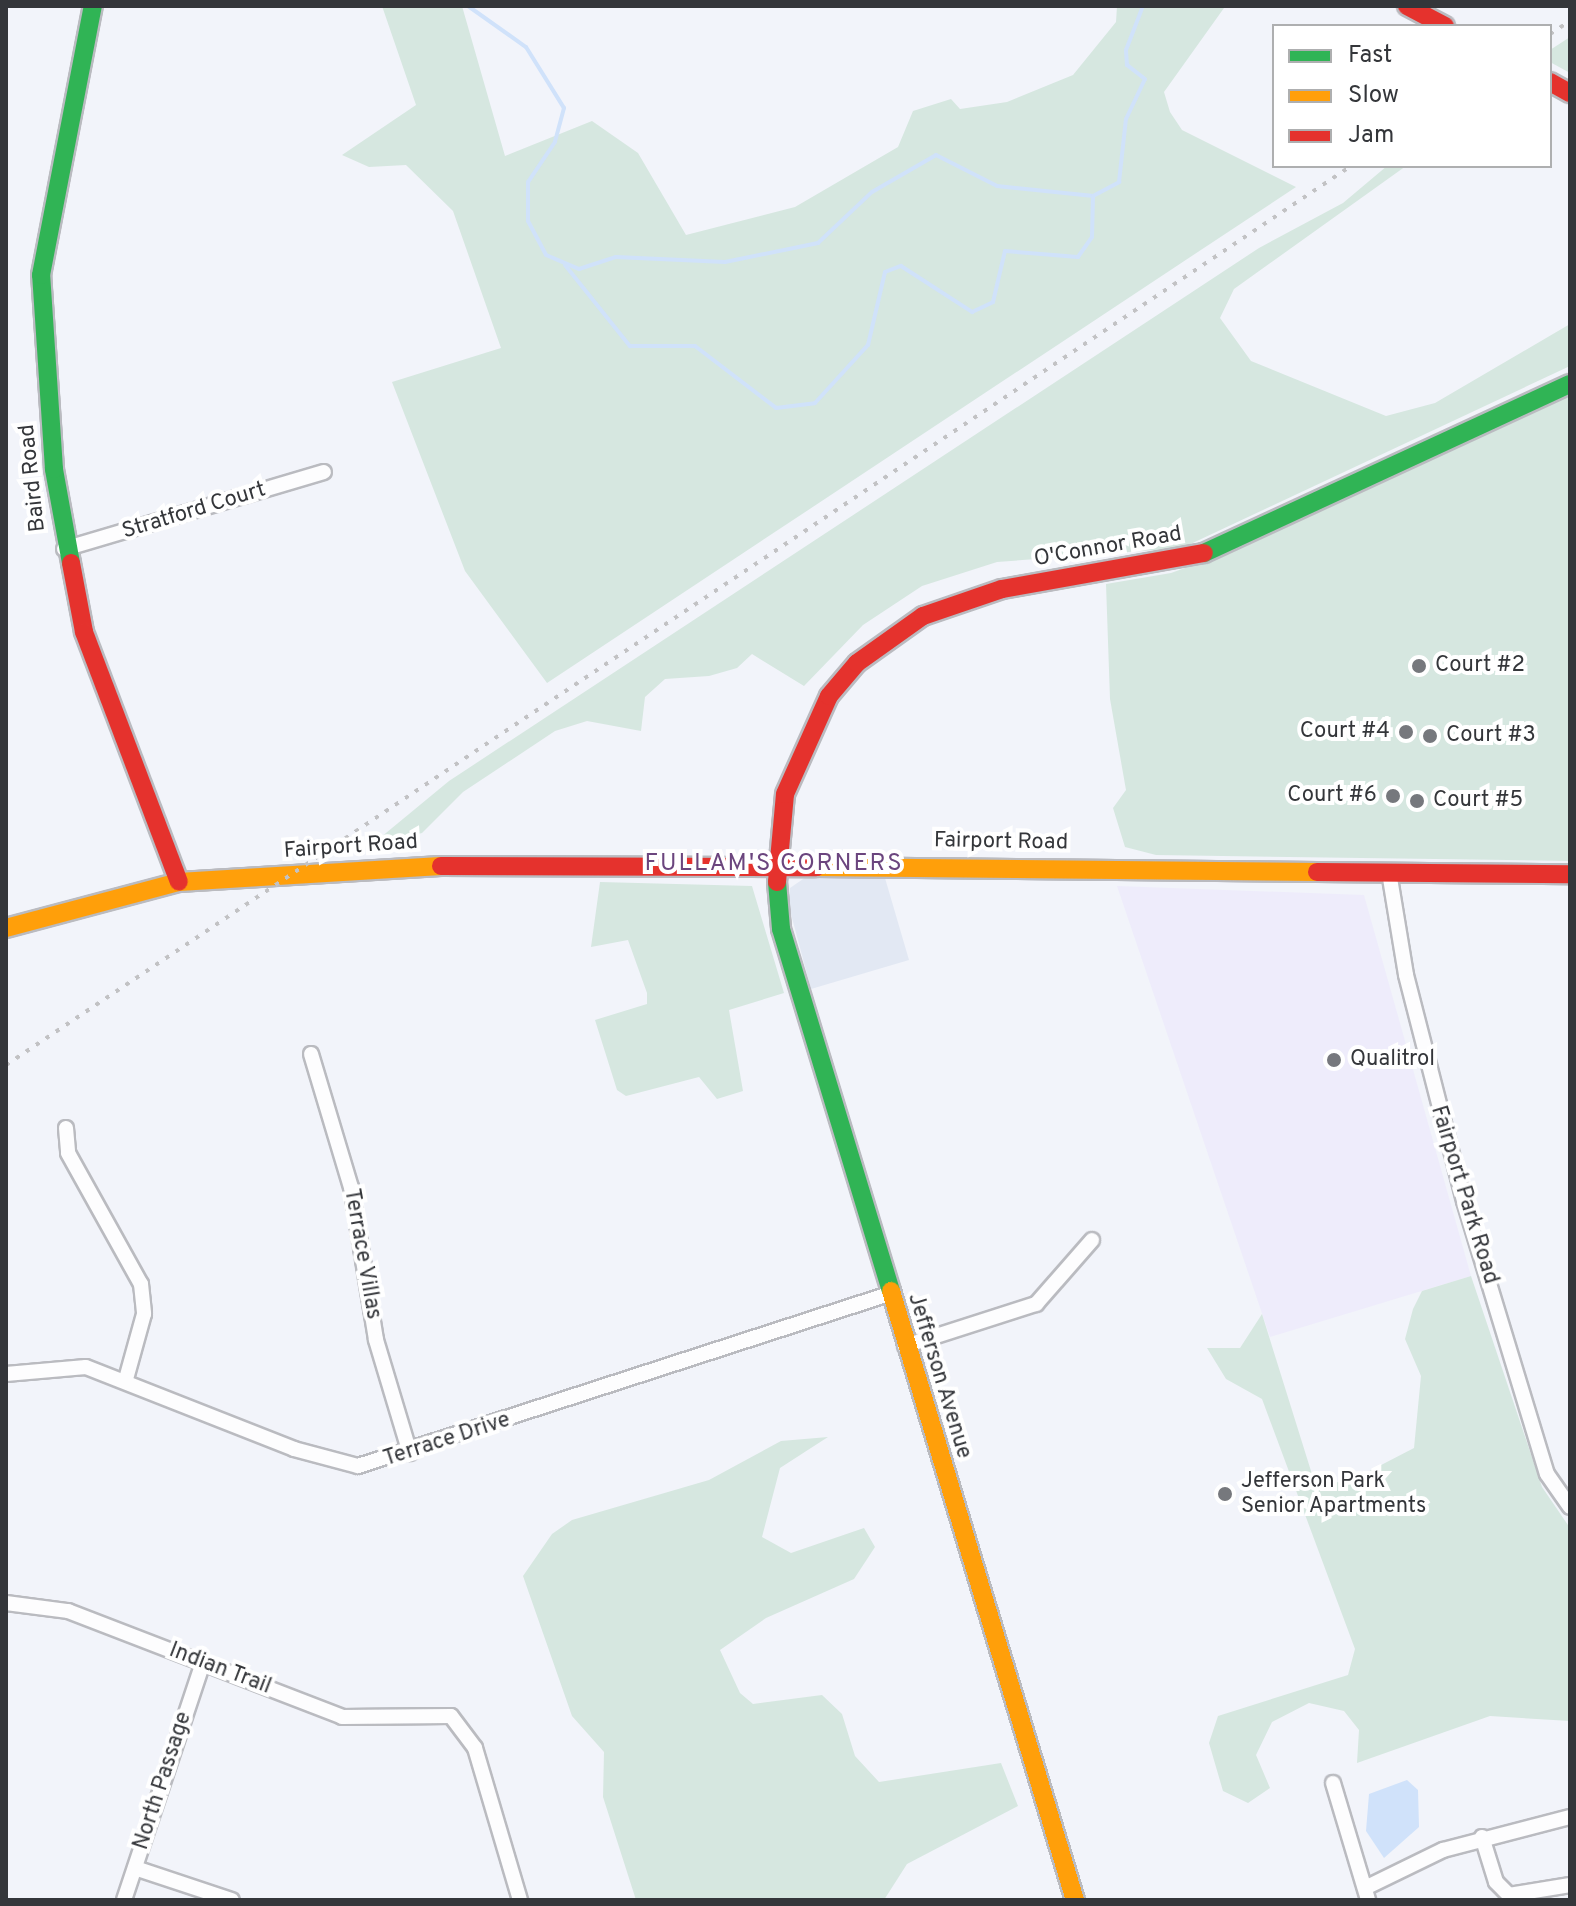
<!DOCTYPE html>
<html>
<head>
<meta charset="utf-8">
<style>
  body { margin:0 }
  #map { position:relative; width:1576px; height:1906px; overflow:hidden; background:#f2f4fa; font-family:Overpass,sans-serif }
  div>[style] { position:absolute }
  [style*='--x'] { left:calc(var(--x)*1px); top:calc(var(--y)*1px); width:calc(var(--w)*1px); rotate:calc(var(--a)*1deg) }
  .built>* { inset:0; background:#e2e8f3 }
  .industrial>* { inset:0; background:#eeecfb }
  .green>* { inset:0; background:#d6e7e0 }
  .water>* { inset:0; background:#d0e2fa }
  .stream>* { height:4px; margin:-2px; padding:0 2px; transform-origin:2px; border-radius:2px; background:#d0e2fa }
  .roads { filter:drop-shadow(2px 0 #babbc0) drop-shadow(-2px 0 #babbc0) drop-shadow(0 2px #babbc0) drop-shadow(0 -2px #babbc0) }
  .street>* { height:14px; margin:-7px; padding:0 7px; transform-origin:7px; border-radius:7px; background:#fdfdfe }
  .fast>* { height:18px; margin:-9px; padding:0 9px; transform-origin:9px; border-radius:9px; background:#30b455 }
  .slow>* { height:18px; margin:-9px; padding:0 9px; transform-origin:9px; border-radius:9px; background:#ff9f0a }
  .jam>* { height:18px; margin:-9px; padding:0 9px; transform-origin:9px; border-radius:9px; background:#e5322d }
  .rail>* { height:4px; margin-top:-2px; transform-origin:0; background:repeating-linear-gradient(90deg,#c2c2c4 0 4px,transparent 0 12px) }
  .dots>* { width:22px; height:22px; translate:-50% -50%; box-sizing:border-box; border:4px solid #fff; border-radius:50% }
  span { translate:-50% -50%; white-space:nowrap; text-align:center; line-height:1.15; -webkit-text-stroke:8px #fff; paint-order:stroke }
  .street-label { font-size:22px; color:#34363a }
  .poi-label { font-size:22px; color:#34363a }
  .left { translate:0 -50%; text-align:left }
  .right { translate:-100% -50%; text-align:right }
  .neighbourhood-label { font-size:24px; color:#6b457e; letter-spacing:2px }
  .frame { position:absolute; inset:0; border:8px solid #34363a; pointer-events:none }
  .legend { position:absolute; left:1272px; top:24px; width:280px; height:144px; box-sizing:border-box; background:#fff; border:2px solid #aeafb0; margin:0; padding:10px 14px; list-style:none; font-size:24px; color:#34363a }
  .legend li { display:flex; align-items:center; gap:16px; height:40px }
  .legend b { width:40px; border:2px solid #aeafb0 }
</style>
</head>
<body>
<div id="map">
  <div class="built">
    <i style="clip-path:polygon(806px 877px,885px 878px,909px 960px,811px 989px,788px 903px,790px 888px)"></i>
  </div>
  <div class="industrial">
    <i style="clip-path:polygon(1117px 886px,1364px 895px,1471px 1276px,1270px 1337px)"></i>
  </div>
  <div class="green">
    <i style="clip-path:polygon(382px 6px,462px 6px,505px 156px,592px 121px,638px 153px,686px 235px,795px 207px,898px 147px,913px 111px,951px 99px,960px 109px,1007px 102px,1073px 75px,1116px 22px,1117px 6px,1224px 8px,1164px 92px,1170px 112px,1182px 130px,1296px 187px,547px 683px,465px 571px,392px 382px,501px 348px,453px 211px,406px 165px,369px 167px,342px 155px,416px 105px)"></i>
    <i style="clip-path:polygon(1570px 37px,1570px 73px,1550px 62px,1550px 50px)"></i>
    <i style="clip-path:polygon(1387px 166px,1406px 166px,1234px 289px,1220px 318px,1251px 361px,1386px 416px,1435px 403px,1570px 324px,1570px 366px,1182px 548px,997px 562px,922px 586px,863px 625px,804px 686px,752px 654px,737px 668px,709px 676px,665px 679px,645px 697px,641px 731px,587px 721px,555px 731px,463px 792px,422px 833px,369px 847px,449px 781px,1259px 248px,1343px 203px)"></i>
    <i style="clip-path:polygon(1570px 393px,1570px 861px,1156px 855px,1125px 847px,1113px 808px,1126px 790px,1110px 699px,1106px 584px,1171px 573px,1232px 551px,1424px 455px)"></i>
    <i style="clip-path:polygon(600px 882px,752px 886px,784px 993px,729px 1010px,743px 1091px,717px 1099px,699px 1077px,626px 1096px,617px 1090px,595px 1020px,647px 1004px,647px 993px,628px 940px,591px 947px)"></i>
    <i style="clip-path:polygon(1471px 1276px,1542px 1487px,1570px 1528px,1570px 1721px,1490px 1716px,1357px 1763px,1359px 1730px,1344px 1711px,1309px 1703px,1272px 1722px,1256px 1755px,1270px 1788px,1248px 1803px,1223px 1791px,1209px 1743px,1218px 1716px,1348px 1675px,1355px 1649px,1262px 1399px,1226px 1379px,1207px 1348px,1240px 1348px,1262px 1314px,1316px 1487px,1356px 1478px,1414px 1448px,1421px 1376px,1405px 1339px,1413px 1309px,1422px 1291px)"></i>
    <i style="clip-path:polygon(828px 1437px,780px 1468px,762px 1537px,791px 1553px,864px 1528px,875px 1547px,854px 1579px,766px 1618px,720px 1650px,740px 1693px,753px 1704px,822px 1695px,842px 1714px,855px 1756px,879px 1782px,1001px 1763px,1018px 1806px,907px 1864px,884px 1900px,636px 1900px,603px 1797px,604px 1752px,572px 1716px,523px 1576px,552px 1534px,572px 1520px,709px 1480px,781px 1441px)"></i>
  </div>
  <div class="water">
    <i style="clip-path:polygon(1407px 1780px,1418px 1790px,1419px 1827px,1384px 1858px,1366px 1831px,1369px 1794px)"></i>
  </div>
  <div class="stream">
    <i style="--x:468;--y:6;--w:71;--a:35.3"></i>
    <i style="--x:526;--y:47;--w:72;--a:58.1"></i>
    <i style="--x:564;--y:108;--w:35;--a:105"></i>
    <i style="--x:555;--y:142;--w:48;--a:124"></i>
    <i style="--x:528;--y:182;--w:39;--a:90"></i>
    <i style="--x:528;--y:221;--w:38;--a:62"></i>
    <i style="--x:546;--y:255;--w:36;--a:23"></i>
    <i style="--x:579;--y:269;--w:39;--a:-18"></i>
    <i style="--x:616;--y:257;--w:109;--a:2.6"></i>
    <i style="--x:725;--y:262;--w:95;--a:-11.5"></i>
    <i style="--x:818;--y:243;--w:74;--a:-43.4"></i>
    <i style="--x:872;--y:192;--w:74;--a:-30"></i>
    <i style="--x:936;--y:155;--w:68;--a:26.9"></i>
    <i style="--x:997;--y:186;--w:97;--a:5.9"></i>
    <i style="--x:1093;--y:196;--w:30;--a:-28"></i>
    <i style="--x:1119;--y:182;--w:63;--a:-83.7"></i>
    <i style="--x:1126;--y:119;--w:44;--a:-64.6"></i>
    <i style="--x:1145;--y:79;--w:23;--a:-142"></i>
    <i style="--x:1127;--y:65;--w:15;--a:-94"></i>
    <i style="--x:1126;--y:50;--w:47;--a:-68.9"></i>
    <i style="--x:565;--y:265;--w:104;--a:51.3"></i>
    <i style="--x:630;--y:346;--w:65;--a:0"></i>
    <i style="--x:695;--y:346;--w:102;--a:37.4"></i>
    <i style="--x:776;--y:408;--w:39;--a:-7"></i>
    <i style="--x:815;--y:403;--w:79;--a:-47.6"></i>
    <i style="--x:868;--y:345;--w:75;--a:-76.9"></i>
    <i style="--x:885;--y:272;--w:17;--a:-21"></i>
    <i style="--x:901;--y:266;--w:85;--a:32.9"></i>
    <i style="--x:972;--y:312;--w:23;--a:-25"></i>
    <i style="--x:993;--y:302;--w:52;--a:-76.8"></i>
    <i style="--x:1005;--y:251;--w:73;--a:4.7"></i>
    <i style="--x:1078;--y:257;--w:24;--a:-55"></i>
    <i style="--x:1092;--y:237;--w:41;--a:-88.6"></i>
  </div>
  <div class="roads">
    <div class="street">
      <i style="--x:64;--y:549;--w:271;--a:-16.5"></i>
      <i style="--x:1389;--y:872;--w:104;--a:80.6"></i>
      <i style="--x:1406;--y:975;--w:233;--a:75.6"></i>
      <i style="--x:1464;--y:1201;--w:285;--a:73.1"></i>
      <i style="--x:1547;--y:1474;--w:40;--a:55.1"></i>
      <i style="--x:311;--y:1054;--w:139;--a:73.3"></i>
      <i style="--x:351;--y:1187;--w:155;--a:80.7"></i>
      <i style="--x:376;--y:1340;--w:118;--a:73.3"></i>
      <i style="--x:66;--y:1128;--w:25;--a:85"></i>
      <i style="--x:68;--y:1153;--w:150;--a:60.9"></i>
      <i style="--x:141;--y:1284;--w:30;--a:84"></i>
      <i style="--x:144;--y:1314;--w:67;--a:105.5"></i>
      <i style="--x:905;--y:1346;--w:138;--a:-17.8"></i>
      <i style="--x:1036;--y:1304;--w:85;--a:-48.8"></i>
      <i style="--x:6;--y:1374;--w:80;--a:-5"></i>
      <i style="--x:86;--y:1367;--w:224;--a:21.5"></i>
      <i style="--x:294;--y:1449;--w:66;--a:14.9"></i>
      <i style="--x:358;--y:1466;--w:558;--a:-17.95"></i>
      <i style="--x:6;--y:1603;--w:63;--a:7.4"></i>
      <i style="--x:68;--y:1611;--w:294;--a:21.1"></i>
      <i style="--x:342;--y:1717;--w:109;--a:-0.5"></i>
      <i style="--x:451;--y:1716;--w:40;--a:53"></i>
      <i style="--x:475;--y:1748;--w:159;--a:73.5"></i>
      <i style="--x:1333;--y:1783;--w:122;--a:73.3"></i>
      <i style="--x:1482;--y:1837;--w:47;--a:72.7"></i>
      <i style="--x:1496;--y:1882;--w:18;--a:45"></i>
      <i style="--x:1509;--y:1895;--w:62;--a:-9.3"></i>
      <i style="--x:135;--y:1868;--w:102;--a:18.3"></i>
      <i style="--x:1365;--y:1888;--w:87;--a:-26"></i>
      <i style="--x:1443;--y:1850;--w:131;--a:-14.6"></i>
      <i style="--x:124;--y:1900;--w:251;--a:-71.6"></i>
    </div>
    <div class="fast">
      <i style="--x:1204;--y:553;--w:403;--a:-24.8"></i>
      <i style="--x:71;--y:563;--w:96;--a:-100.3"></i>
      <i style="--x:54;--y:469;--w:194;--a:-93.8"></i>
      <i style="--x:41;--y:275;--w:274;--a:-79.1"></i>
      <i style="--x:777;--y:882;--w:47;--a:85.1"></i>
      <i style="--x:781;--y:929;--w:378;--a:73.1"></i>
    </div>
    <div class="slow">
      <i style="--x:816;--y:867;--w:501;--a:0.57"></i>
      <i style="--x:6;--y:928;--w:179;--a:-14.9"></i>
      <i style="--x:179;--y:882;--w:262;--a:-3.5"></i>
      <i style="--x:891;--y:1291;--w:636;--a:73.19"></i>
    </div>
    <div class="jam">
      <i style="--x:1407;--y:6;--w:43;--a:27.8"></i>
      <i style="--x:1550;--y:82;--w:23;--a:29"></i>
      <i style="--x:71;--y:563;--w:70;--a:79.3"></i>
      <i style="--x:84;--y:632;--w:267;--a:69.2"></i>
      <i style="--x:441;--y:866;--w:375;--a:0.2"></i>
      <i style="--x:1317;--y:872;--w:253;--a:0.5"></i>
      <i style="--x:777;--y:882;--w:88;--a:-84.8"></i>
      <i style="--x:785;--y:794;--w:107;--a:-65.8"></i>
      <i style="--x:829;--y:696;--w:43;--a:-49.7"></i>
      <i style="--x:857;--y:663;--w:81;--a:-35.5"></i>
      <i style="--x:923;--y:616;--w:83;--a:-18.9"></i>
      <i style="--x:1002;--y:589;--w:205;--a:-10.1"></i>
    </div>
  </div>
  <div class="rail">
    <i style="--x:1550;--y:34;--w:24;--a:-33"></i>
    <i style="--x:6;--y:1065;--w:1618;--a:-33.76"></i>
  </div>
  <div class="dots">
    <i style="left:1419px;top:666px;background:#76787d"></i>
    <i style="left:1406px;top:732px;background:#76787d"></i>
    <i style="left:1430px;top:736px;background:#76787d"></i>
    <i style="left:1393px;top:796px;background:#76787d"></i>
    <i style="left:1417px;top:801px;background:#76787d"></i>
    <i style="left:1334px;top:1060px;background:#76787d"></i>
    <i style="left:1225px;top:1494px;background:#76787d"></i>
  </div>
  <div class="street-label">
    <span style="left:33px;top:478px;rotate:-96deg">Baird Road</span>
    <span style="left:194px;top:511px;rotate:-17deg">Stratford Court</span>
    <span style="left:1108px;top:547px;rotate:-10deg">O'Connor Road</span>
    <span style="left:1001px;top:842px;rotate:1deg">Fairport Road</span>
    <span style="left:351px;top:847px;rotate:-4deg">Fairport Road</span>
    <span style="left:1464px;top:1195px;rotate:73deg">Fairport Park Road</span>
    <span style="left:362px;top:1254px;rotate:80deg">Terrace Villas</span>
    <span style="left:939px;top:1376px;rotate:73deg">Jefferson Avenue</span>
    <span style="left:447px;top:1440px;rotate:-18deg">Terrace Drive</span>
    <span style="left:220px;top:1669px;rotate:21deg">Indian Trail</span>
    <span style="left:163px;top:1781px;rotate:-72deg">North Passage</span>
  </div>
  <div class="poi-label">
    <span class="left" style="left:1435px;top:666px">Court #2</span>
    <span class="right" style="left:1390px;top:732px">Court #4</span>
    <span class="left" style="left:1446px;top:736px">Court #3</span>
    <span class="right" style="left:1377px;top:796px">Court #6</span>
    <span class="left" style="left:1433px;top:801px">Court #5</span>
    <span class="left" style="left:1350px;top:1060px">Qualitrol</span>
    <span class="left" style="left:1241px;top:1494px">Jefferson Park<br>Senior Apartments</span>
  </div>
  <div class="neighbourhood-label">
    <span style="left:774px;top:865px">FULLAM'S CORNERS</span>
  </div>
  <div class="frame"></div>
  <ul class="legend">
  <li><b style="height:10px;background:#30b455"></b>Fast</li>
  <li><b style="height:10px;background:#ff9f0a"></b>Slow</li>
  <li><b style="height:10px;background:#e5322d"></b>Jam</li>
  </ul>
</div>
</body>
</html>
